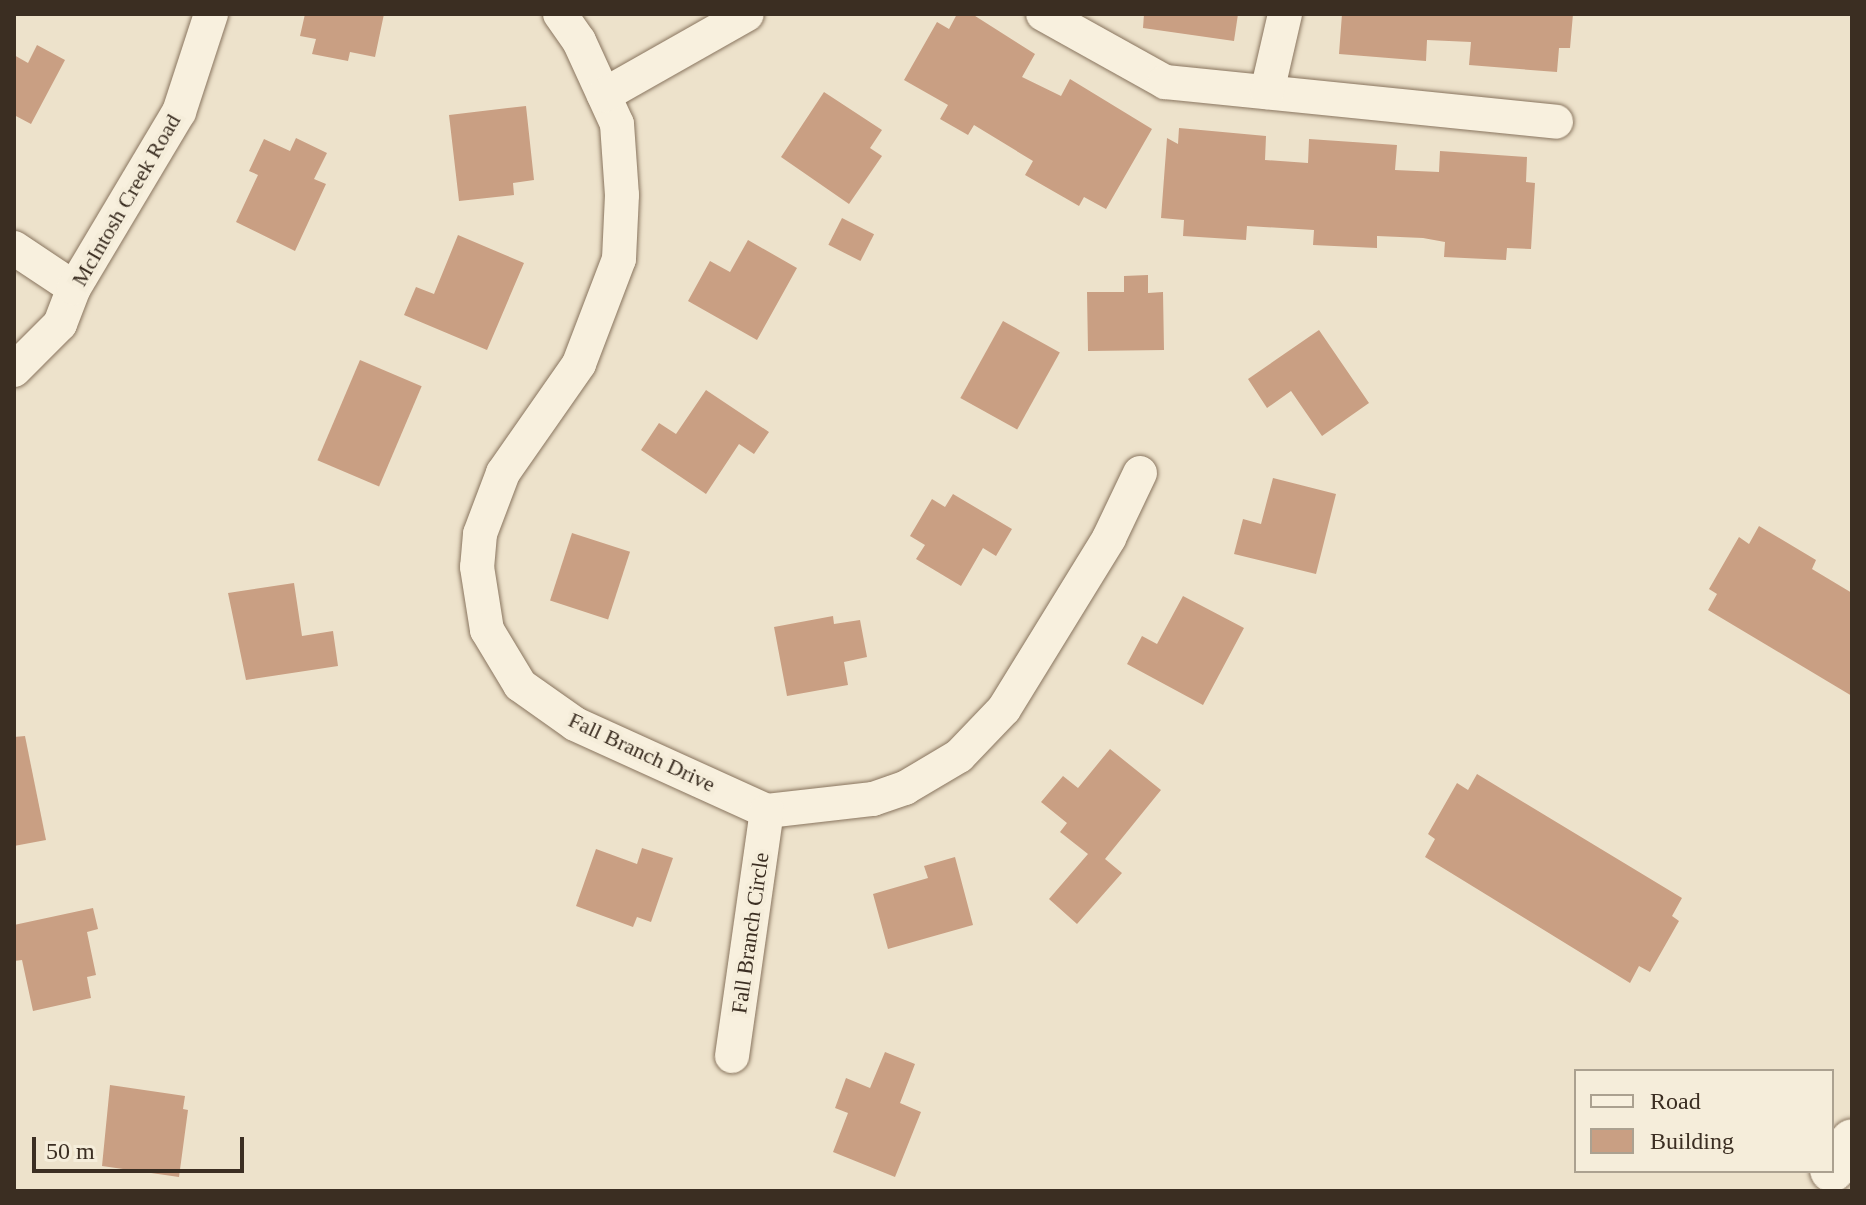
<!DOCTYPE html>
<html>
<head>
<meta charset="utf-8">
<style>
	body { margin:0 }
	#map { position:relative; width:1866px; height:1205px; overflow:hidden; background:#ede2cb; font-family:Georgia,serif }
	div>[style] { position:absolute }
	.building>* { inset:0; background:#c99f83; transform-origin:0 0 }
	.roads { filter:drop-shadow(0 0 2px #89755f) drop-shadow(0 0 2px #89755f) }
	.street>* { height:34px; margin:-17px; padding:0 17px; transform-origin:17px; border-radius:17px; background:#f8f0de }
	.secondary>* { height:44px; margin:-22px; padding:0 22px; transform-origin:22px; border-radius:22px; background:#f8f0de }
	span { translate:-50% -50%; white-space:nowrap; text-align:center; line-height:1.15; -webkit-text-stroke:8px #f5edda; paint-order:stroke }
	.street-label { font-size:22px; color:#3b2e22 }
	.frame { position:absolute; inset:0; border:16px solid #3b2e22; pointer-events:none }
	.legend { position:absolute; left:1574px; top:1069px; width:260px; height:104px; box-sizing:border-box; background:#f5edda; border:2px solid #aba190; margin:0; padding:10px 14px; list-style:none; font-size:24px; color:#3b2e22 }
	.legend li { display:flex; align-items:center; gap:16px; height:40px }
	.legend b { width:40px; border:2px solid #aba190 }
	.scale { position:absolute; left:32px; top:1137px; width:212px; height:36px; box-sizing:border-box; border:4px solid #3b2e22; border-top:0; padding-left:10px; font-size:24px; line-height:28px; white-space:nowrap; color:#3b2e22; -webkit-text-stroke:6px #f5edda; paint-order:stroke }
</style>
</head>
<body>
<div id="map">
	<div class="building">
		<i style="clip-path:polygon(305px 14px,384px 14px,375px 57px,350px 52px,348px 61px,312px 54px,316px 39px,300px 36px)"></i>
		<i style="clip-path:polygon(957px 14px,972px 14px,1035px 54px,1022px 77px,1061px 96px,1070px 79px,1152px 129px,1106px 209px,1084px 197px,1079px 206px,1025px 175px,1033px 161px,974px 125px,968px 135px,940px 119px,948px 105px,904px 80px,937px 22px,949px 29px)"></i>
		<i style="clip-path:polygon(1144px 14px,1238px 14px,1234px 41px,1143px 28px)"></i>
		<i style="clip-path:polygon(1342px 14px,1573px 14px,1570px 48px,1559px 48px,1557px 72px,1469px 65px,1471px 42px,1427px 40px,1426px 61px,1339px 54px)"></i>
		<i style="clip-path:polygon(37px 45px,65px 60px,31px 124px,14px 115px,14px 55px,28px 63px)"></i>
		<i style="clip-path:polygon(824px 92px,882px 130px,870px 148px,882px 156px,849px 204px,781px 157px)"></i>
		<i style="clip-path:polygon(526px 106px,534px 180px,513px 183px,514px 195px,459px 201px,449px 115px)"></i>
		<i style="clip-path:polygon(1179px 128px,1266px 136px,1265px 160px,1308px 163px,1309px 139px,1397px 145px,1395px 170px,1439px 172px,1440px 151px,1527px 157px,1526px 182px,1535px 183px,1531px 249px,1507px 248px,1506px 260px,1444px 257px,1445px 242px,1423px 238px,1377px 236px,1377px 248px,1313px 245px,1314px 230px,1247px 226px,1246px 240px,1183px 236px,1184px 220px,1161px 218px,1167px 138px,1178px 144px)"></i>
		<i style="clip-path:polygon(296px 138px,327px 153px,314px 179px,326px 184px,295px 251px,236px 222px,258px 175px,249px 171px,264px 139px,290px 151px)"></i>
		<i style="left:842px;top:218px;width:36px;height:30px;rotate:27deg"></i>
		<i style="clip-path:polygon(458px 235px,524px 263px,487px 350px,404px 315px,416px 287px,434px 294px)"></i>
		<i style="clip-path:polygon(748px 240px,797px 268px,757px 340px,688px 301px,710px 261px,730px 272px)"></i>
		<i style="clip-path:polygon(1148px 275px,1148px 293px,1163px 292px,1164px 350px,1088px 351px,1087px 292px,1124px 292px,1124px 276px)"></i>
		<i style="left:1003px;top:321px;width:65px;height:88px;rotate:29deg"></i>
		<i style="clip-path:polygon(1319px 330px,1369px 403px,1322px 436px,1291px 391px,1267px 408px,1248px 379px)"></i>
		<i style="left:360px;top:360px;width:67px;height:109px;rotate:23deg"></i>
		<i style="clip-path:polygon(706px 390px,769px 432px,754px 454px,739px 444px,706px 494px,641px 450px,659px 423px,676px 434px)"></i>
		<i style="clip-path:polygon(1273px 478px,1336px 494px,1316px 574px,1234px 554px,1243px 519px,1261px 524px)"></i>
		<i style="clip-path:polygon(953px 494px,1012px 529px,996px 556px,983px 548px,961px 586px,916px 559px,925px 545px,910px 536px,932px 499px,945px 507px)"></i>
		<i style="clip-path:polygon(1759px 526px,1816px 560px,1812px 569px,1852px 593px,1852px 696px,1708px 610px,1717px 594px,1709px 589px,1739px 537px,1749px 544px)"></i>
		<i style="left:572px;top:533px;width:61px;height:71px;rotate:18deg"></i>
		<i style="clip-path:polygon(294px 583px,302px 636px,333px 631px,338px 666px,246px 680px,228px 593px)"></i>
		<i style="clip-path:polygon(1183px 596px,1244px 628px,1203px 705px,1127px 664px,1142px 636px,1157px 644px)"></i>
		<i style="clip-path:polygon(833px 616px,834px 624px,860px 620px,867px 657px,844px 662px,848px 685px,787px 696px,774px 627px)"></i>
		<i style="clip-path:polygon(25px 736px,46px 840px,14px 846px,14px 737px)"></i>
		<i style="clip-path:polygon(1110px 749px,1161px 790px,1105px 859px,1122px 873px,1077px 924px,1049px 899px,1088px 854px,1060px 832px,1067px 823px,1041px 802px,1063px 776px,1078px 788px)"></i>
		<i style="clip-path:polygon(1477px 774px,1682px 898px,1672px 916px,1679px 921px,1650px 972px,1639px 966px,1630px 983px,1425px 857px,1435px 839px,1428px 834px,1457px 783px,1468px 790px)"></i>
		<i style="clip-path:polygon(642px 848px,673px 858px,651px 922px,637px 917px,633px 927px,576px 906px,596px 849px,637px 864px)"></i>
		<i style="clip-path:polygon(955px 857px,973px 925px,888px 949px,873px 894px,928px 878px,924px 866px)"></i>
		<i style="clip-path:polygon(93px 908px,98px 929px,87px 932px,96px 975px,87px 977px,91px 998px,33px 1011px,22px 960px,14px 961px,14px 925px)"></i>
		<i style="clip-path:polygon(885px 1052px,915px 1064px,900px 1103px,921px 1112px,895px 1177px,833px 1152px,848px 1113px,835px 1108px,846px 1078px,870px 1088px)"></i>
		<i style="clip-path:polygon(110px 1085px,185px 1096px,183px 1109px,188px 1110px,179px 1177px,102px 1166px)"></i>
	</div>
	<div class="roads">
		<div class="street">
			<i style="left:560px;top:14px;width:33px;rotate:55deg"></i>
			<i style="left:579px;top:41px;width:91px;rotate:65.4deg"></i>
			<i style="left:617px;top:124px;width:71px;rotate:86deg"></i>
			<i style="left:622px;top:195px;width:64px;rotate:92.7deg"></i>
			<i style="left:619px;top:259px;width:112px;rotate:110.9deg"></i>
			<i style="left:579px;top:364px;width:133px;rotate:124.9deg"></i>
			<i style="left:503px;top:473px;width:65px;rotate:110.7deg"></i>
			<i style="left:480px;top:534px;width:33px;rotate:95deg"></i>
			<i style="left:477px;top:567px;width:64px;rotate:81deg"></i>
			<i style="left:487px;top:630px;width:64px;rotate:59deg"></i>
			<i style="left:520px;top:685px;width:67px;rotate:35.3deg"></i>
			<i style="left:575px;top:724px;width:211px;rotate:24.4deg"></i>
			<i style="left:767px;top:811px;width:107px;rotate:-6.5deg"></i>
			<i style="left:873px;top:799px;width:34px;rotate:-19deg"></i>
			<i style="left:905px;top:788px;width:63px;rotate:-30.7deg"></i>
			<i style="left:959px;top:756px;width:65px;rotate:-46.2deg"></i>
			<i style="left:1004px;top:709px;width:201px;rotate:-58.4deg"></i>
			<i style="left:1109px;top:538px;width:72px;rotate:-64.5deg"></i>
			<i style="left:1043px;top:14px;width:140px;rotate:29.1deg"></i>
			<i style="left:1165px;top:82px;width:393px;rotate:5.8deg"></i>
			<i style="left:1267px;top:92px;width:80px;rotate:-77deg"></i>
			<i style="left:604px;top:95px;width:164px;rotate:-29.5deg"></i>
			<i style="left:14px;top:248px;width:72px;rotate:33.7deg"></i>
			<i style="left:14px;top:370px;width:65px;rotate:-45deg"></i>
			<i style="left:60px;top:324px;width:39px;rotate:-69deg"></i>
			<i style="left:74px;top:288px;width:205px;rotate:-59.2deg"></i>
			<i style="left:179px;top:112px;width:103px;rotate:-71.9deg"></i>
			<i style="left:732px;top:1056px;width:247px;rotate:-81.9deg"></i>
		</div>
		<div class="secondary">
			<i style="left:1832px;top:1170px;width:35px;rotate:-55deg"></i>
		</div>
	</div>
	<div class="street-label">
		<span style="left:126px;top:200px;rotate:-60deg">McIntosh Creek Road</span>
		<span style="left:642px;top:752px;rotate:25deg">Fall Branch Drive</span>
		<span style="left:750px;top:933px;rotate:-82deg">Fall Branch Circle</span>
	</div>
	<div class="frame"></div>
	<ul class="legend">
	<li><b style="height:10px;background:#f8f0de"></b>Road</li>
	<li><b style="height:22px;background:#c99f83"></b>Building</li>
	</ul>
	<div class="scale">50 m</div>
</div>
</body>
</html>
